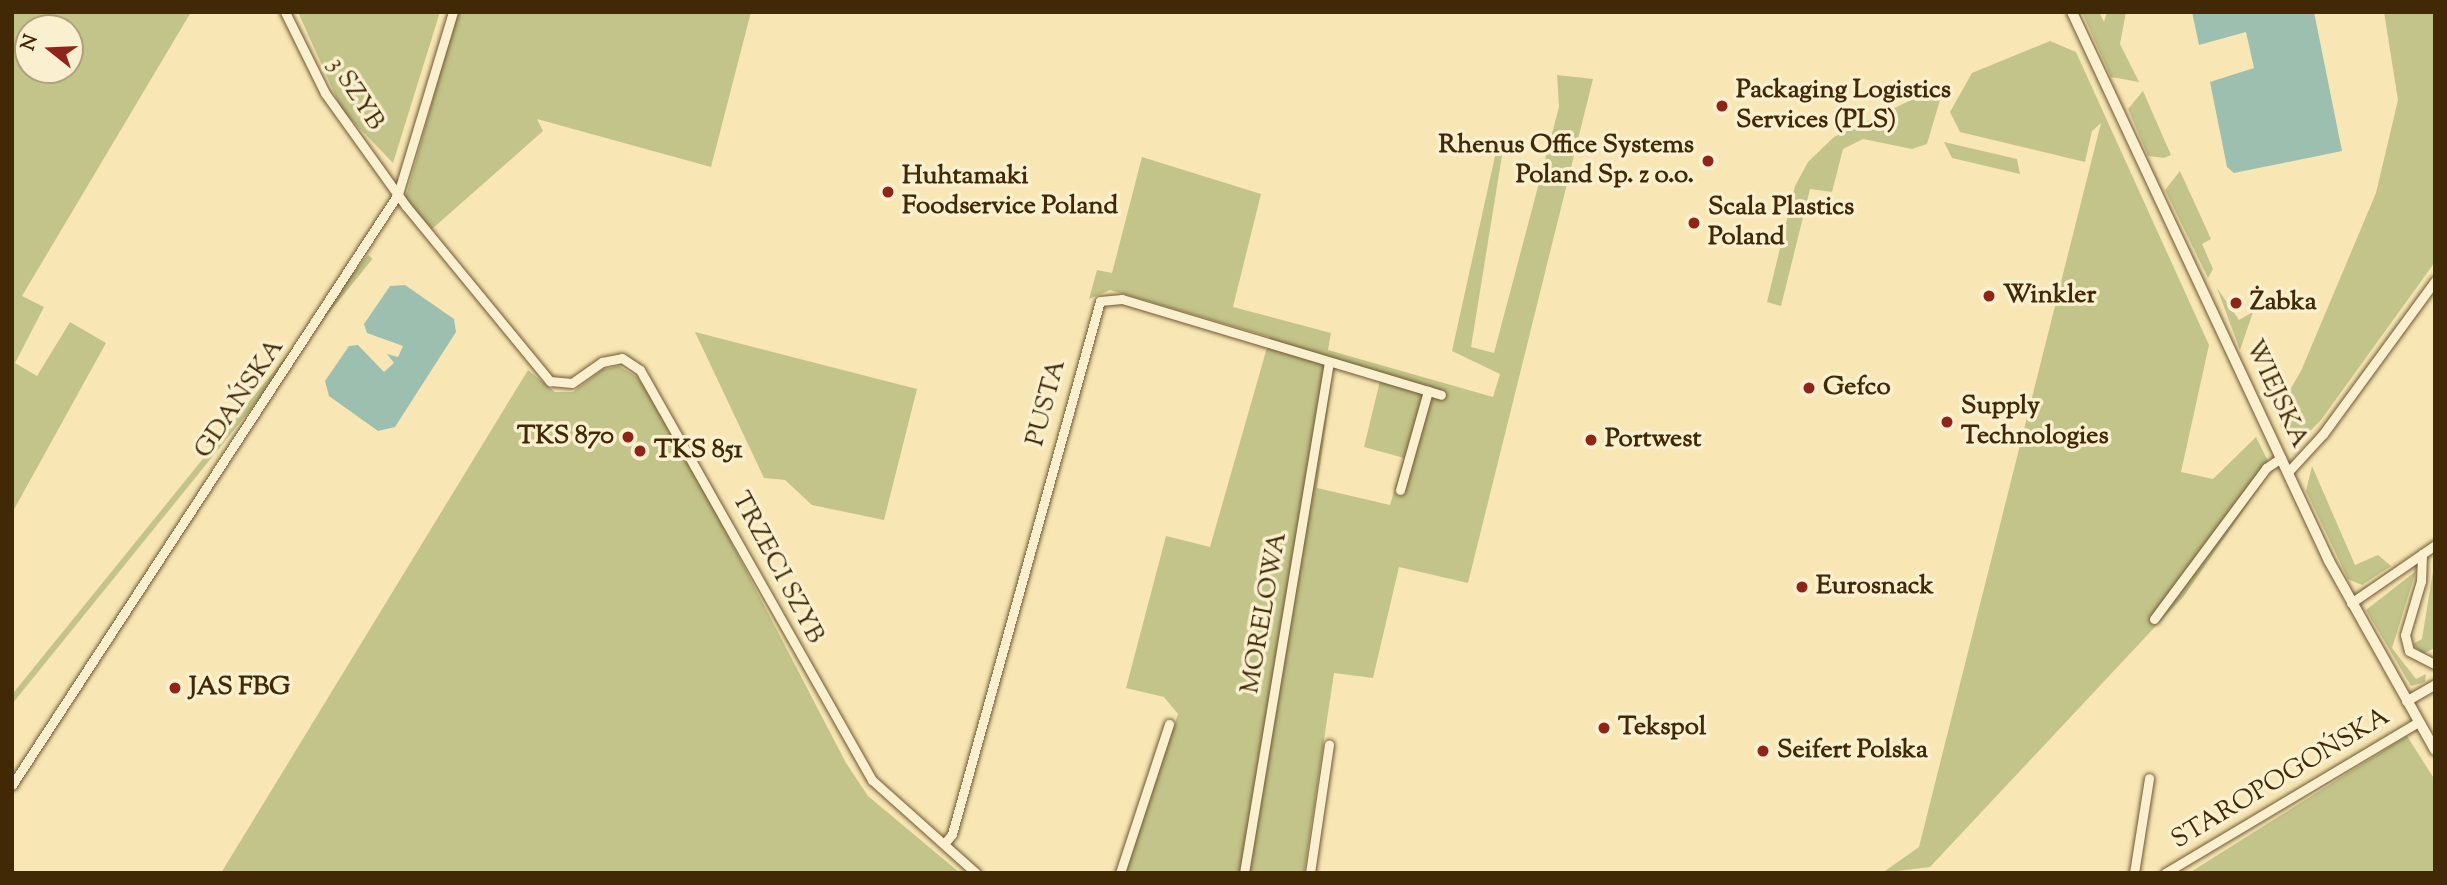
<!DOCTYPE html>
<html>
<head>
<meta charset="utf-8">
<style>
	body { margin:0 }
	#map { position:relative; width:2447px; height:885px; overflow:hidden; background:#f8e7b4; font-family:"Sorts Mill Goudy",serif }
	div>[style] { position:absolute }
	.green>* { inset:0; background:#c3c489; transform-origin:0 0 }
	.water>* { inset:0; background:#9dbfaf }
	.roads { filter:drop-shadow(0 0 2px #6f5832) drop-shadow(0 0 2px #6f5832) }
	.minor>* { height:9px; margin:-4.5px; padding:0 4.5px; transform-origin:4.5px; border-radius:4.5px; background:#faefce }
	.tertiary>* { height:10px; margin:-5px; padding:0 5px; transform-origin:5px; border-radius:5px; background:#faefce }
	.dots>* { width:19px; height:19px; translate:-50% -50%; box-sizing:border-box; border:4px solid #faefce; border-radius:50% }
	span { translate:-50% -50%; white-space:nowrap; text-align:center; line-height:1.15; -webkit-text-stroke:7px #faefce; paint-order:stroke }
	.poi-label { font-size:26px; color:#412906; font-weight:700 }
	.left { translate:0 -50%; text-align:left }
	.right { translate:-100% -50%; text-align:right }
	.street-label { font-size:26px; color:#412906 }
	.frame { position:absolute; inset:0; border:14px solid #412906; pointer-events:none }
	.north { position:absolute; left:14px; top:14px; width:70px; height:70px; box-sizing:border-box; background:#faefce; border:2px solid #b0a07e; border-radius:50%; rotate:288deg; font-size:19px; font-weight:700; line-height:28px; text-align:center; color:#412906 }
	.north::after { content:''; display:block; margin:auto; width:24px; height:32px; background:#8f2418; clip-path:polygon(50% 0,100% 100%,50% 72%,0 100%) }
</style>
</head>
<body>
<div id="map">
	<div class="green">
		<i style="clip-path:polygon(evenodd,12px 12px,191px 12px,22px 296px,44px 307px,15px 363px,37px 376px,70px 322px,106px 343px,12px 513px,12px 12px,28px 28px,70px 28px,70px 70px,28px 70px,28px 28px)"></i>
		<i style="clip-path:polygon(298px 12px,440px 12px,393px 163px,342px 110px)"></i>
		<i style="clip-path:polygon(457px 12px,751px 12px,711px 167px,537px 119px,543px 131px,432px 229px,405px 200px)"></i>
		<i style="clip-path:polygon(2082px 12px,2099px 12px,2104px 22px,2107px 12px,2126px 12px,2120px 44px,2139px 82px,2111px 77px)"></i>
		<i style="clip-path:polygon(2384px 12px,2435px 12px,2435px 262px,2321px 420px,2306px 435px,2294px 434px,2281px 428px,2278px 410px,2301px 371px,2376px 193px,2398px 100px)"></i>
		<i style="clip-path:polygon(2050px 41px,2076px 52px,2209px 345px,2181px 472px,2213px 479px,2256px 437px,2272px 469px,2184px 596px,1930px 867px,1882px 873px,1919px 847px,2101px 123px,2092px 131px,2085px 162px,1960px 132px,1950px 112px,1972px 73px)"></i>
		<i style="clip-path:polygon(evenodd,1557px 75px,1593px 79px,1468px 583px,1399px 567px,1373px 678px,1334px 673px,1304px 873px,1124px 873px,1178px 714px,1164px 697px,1126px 688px,1166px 536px,1210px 547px,1270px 337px,1110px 290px,1089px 299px,1097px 270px,1112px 273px,1142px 157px,1261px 194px,1233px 307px,1331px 333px,1328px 350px,1493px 397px,1500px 374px,1452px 351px,1499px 138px,1504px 143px,1471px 347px,1494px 353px,1559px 107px,1557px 75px,1334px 366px,1380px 381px,1364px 447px,1404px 458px,1390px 505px,1317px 488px,1334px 366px)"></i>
		<i style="clip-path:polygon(2143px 91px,2171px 155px,2164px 158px,2148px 156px,2128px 109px)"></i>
		<i style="clip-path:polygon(1928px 92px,1940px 100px,1927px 144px,1912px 149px,1863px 139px,1843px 149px,1832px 192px,1810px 189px,1781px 306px,1767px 302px,1795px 186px,1808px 162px,1834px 137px)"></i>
		<i style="clip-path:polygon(1944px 142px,2017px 159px,2020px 174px,1952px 158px)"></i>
		<i style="clip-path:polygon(2180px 171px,2211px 239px,2202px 244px,2213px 269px,2208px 278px,2165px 190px)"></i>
		<i style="left:368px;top:255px;width:6px;height:583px;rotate:39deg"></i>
		<i style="clip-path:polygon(2217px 288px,2239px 320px,2253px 312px,2240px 350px)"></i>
		<i style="clip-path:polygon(695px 332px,917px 389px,884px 520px,812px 505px,785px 480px,764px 478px)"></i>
		<i style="clip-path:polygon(619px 366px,637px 377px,662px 409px,846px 763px,868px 796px,960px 873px,221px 873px,528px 370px,555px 392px,573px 392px,602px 370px)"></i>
		<i style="clip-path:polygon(2312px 466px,2355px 565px,2378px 555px,2391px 566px,2362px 585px,2348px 579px,2306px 491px)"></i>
		<i style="clip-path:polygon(2435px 559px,2435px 648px,2422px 654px,2413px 644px,2422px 639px)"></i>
		<i style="clip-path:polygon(2416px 571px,2392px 648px,2416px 679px,2426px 674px,2425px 682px,2411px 686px,2366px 610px)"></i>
		<i style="clip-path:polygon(2407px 736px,2435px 780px,2435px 873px,2189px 873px)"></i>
	</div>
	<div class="water">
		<i style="clip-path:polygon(2192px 12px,2314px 12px,2342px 151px,2234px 173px,2227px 167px,2210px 82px,2254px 68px,2246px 32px,2199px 45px)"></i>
		<i style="clip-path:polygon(405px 285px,454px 319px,456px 332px,395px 427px,378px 431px,329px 396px,325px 381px,349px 346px,358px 345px,384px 372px,394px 363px,387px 354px,398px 357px,403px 346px,367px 333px,364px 324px,390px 286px)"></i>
	</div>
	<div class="roads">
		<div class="minor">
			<i style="left:285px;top:12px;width:90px;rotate:63.7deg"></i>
			<i style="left:325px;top:93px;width:139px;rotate:54.4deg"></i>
			<i style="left:406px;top:206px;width:227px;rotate:50.6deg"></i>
			<i style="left:550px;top:381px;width:22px;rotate:5deg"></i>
			<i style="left:572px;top:383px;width:37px;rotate:-35deg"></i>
			<i style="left:602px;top:362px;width:20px;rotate:-11deg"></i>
			<i style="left:622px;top:358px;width:22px;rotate:34deg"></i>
			<i style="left:640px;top:370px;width:471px;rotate:60.5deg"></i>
			<i style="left:872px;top:780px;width:140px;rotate:41.8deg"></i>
			<i style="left:2288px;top:472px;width:52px;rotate:-47.4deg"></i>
			<i style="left:2323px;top:434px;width:190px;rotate:-53.8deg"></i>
			<i style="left:1400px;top:490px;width:103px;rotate:-74.2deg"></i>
			<i style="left:2422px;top:554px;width:27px;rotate:92deg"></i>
			<i style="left:2421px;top:581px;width:56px;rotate:106.5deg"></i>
			<i style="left:2405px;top:635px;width:16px;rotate:76deg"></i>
			<i style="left:2409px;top:651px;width:29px;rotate:27deg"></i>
			<i style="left:2351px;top:603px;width:102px;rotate:-34.6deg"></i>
			<i style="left:2154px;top:619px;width:188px;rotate:-53.4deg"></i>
			<i style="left:2266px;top:468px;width:18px;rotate:-34deg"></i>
			<i style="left:2406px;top:701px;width:34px;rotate:-30deg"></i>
			<i style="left:12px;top:785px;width:706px;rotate:-56.85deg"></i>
			<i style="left:398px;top:194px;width:190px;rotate:-73.2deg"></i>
			<i style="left:944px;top:844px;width:13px;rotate:-51deg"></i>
			<i style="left:952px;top:834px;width:553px;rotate:-74.48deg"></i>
			<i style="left:1100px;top:301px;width:22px;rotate:-5deg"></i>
			<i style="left:1122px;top:299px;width:333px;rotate:16.7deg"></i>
			<i style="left:1120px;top:873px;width:157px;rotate:-71.8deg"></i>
			<i style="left:1244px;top:873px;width:518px;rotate:-80.56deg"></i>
			<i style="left:1310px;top:873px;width:130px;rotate:-81.6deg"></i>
			<i style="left:2134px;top:873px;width:96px;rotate:-81deg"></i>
			<i style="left:2165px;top:873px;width:295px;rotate:-30.8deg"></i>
		</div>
		<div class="tertiary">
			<i style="left:2072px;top:12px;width:606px;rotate:64.91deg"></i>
			<i style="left:2329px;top:561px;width:217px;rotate:60.7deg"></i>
		</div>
	</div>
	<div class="dots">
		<i style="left:1722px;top:106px;background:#8f2418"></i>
		<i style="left:1708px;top:161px;background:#8f2418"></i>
		<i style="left:888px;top:192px;background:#8f2418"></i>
		<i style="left:1694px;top:223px;background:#8f2418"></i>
		<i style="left:1989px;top:296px;background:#8f2418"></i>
		<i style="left:2236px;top:303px;background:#8f2418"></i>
		<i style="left:1809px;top:388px;background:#8f2418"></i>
		<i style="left:1947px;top:422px;background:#8f2418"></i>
		<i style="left:628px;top:437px;background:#8f2418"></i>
		<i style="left:1591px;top:440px;background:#8f2418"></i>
		<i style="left:640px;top:451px;background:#8f2418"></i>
		<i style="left:1802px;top:587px;background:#8f2418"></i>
		<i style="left:175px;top:688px;background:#8f2418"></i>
		<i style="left:1604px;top:728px;background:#8f2418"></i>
		<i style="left:1763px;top:751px;background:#8f2418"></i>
	</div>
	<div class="poi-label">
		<span class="left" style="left:1736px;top:106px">Packaging Logistics<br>Services (PLS)</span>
		<span class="right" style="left:1694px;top:161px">Rhenus Office Systems<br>Poland Sp. z o.o.</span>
		<span class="left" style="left:902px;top:192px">Huhtamaki<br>Foodservice Poland</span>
		<span class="left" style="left:1708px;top:223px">Scala Plastics<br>Poland</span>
		<span class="left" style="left:2003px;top:296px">Winkler</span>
		<span class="left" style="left:2250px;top:303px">Żabka</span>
		<span class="left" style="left:1823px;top:388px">Gefco</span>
		<span class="left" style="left:1961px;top:422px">Supply<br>Technologies</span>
		<span class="right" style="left:614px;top:437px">TKS 870</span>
		<span class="left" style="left:1605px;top:440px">Portwest</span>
		<span class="left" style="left:654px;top:451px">TKS 851</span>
		<span class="left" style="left:1816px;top:587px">Eurosnack</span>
		<span class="left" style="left:189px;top:688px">JAS FBG</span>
		<span class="left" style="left:1618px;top:728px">Tekspol</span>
		<span class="left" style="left:1777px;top:751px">Seifert Polska</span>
	</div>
	<div class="street-label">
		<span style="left:355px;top:94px;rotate:57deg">3 SZYB</span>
		<span style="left:2276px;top:394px;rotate:65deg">WIEJSKA</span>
		<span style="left:240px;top:399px;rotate:-56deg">GDAŃSKA</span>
		<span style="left:1047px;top:403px;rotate:-75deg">PUSTA</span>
		<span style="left:777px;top:568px;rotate:62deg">TRZECI SZYB</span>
		<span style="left:1265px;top:613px;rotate:-80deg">MORELOWA</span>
		<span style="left:2281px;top:779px;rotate:-31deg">STAROPOGOŃSKA</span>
	</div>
	<div class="frame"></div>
	<div class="north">N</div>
</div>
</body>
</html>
